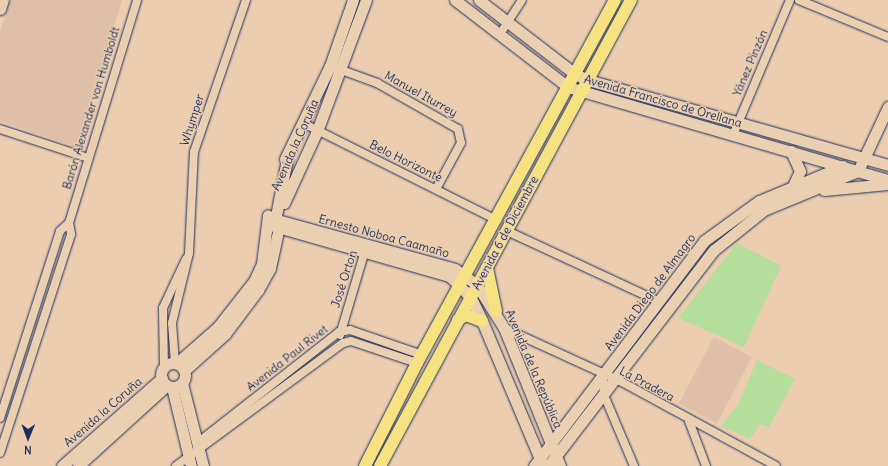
<!DOCTYPE html>
<html>
<head>
<meta charset="utf-8">
<style>
	body { margin:0 }
	#map { position:relative; width:888px; height:466px; overflow:hidden; background:#eccdaf; font-family:Delius,sans-serif }
	div>[style] { position:absolute }
	.built>* { inset:0; background:#dfbfa7; transform-origin:0 0 }
	.green>* { inset:0; background:#b4de9a }
	.roads { filter:drop-shadow(0 0 1px #1b2f5e) drop-shadow(0 0 1px #1b2f5e) }
	.street>* { height:8px; margin:-4px; padding:0 4px; transform-origin:4px; border-radius:4px; background:#eacfb1 }
	.secondary>* { height:11px; margin:-5.5px; padding:0 5.5px; transform-origin:5.5px; border-radius:5.5px; background:#eacfb1 }
	.secondary>.ring { margin:-5.5px; padding:0; box-sizing:content-box; background:none; border:11px solid #eacfb1; border-radius:50% }
	.primary>* { height:12px; margin:-6px; padding:0 6px; transform-origin:6px; border-radius:6px; background:#f7e281 }
	span { translate:-50% -50%; white-space:nowrap; text-align:center; line-height:1.15; -webkit-text-stroke:3px #eacfb1; paint-order:stroke }
	.street-label { font-size:12px; color:#1b2f5e }
	.north { position:absolute; left:8px; top:418px; width:40px; height:40px; -webkit-text-stroke:3px #eacfb1; paint-order:stroke; rotate:181deg; font-size:11px; font-weight:700; line-height:16px; text-align:center; color:#1b2f5e }
	.north::after { content:''; display:block; margin:auto; width:14px; height:18px; background:#1b2f5e; clip-path:polygon(50% 0,100% 100%,50% 72%,0 100%) }
</style>
</head>
<body>
<div id="map">
	<div class="built">
		<i style="clip-path:polygon(11px 0,122px 0,79px 148px,0 121px,0 31px)"></i>
		<i style="left:714px;top:337px;width:43px;height:75px;rotate:28deg"></i>
	</div>
	<div class="green">
		<i style="clip-path:polygon(737px 243px,781px 266px,744px 347px,678px 318px)"></i>
		<i style="clip-path:polygon(757px 360px,795px 379px,769px 427px,760px 424px,750px 439px,721px 426px,738px 405px)"></i>
	</div>
	<div class="roads">
		<div class="street">
			<i style="left:799px;top:0;width:96px;rotate:22.6deg"></i>
			<i style="left:500px;top:34px;width:40px;rotate:-57.1deg"></i>
			<i style="left:336px;top:68px;width:44px;rotate:20.1deg"></i>
			<i style="left:377px;top:83px;width:93px;rotate:29.6deg"></i>
			<i style="left:458px;top:129px;width:14px;rotate:78deg"></i>
			<i style="left:461px;top:143px;width:52px;rotate:118.5deg"></i>
			<i style="left:305px;top:124px;width:215px;rotate:26.6deg"></i>
			<i style="left:0;top:129px;width:93px;rotate:18.2deg"></i>
			<i style="left:733px;top:135px;width:147px;rotate:-67.1deg"></i>
			<i style="left:507px;top:231px;width:166px;rotate:24.9deg"></i>
			<i style="left:504px;top:328px;width:130px;rotate:24.6deg"></i>
			<i style="left:622px;top:382px;width:175px;rotate:28.6deg"></i>
			<i style="left:340px;top:335px;width:92px;rotate:-73.5deg"></i>
			<i style="left:175px;top:363px;width:40px;rotate:-94.3deg"></i>
			<i style="left:172px;top:323px;width:72px;rotate:-76.3deg"></i>
			<i style="left:189px;top:253px;width:101px;rotate:-87.2deg"></i>
			<i style="left:194px;top:152px;width:161px;rotate:-71.1deg"></i>
			<i style="left:164px;top:367px;width:59px;rotate:-91deg"></i>
			<i style="left:163px;top:308px;width:54px;rotate:-64.9deg"></i>
			<i style="left:603px;top:376px;width:19px;rotate:87deg"></i>
			<i style="left:604px;top:395px;width:77px;rotate:67.1deg"></i>
			<i style="left:0;top:418px;width:196px;rotate:-72.2deg"></i>
			<i style="left:60px;top:231px;width:12px;rotate:-42deg"></i>
			<i style="left:689px;top:421px;width:48px;rotate:69.3deg"></i>
			<i style="left:203px;top:444px;width:7px;rotate:-74deg"></i>
			<i style="left:205px;top:437px;width:170px;rotate:-38.1deg"></i>
			<i style="left:339px;top:332px;width:11px;rotate:-10deg"></i>
			<i style="left:350px;top:330px;width:76px;rotate:19.1deg"></i>
			<i style="left:0;top:453px;width:230px;rotate:-72deg"></i>
			<i style="left:71px;top:234px;width:11px;rotate:-100deg"></i>
			<i style="left:69px;top:223px;width:233px;rotate:-73deg"></i>
			<i style="left:176px;top:466px;width:207px;rotate:-36.4deg"></i>
			<i style="left:343px;top:343px;width:8px;rotate:-14deg"></i>
			<i style="left:351px;top:341px;width:70px;rotate:18.4deg"></i>
		</div>
		<div class="secondary">
			<i style="left:455px;top:0;width:143px;rotate:37.6deg"></i>
			<i style="left:568px;top:87px;width:333px;rotate:16.2deg"></i>
			<i style="left:479px;top:0;width:121px;rotate:37.6deg"></i>
			<i style="left:575px;top:74px;width:14px;rotate:25deg"></i>
			<i style="left:588px;top:80px;width:312px;rotate:15.8deg"></i>
			<i style="left:0;top:9px;width:9px;rotate:-72deg"></i>
			<i style="left:791px;top:151px;width:22px;rotate:66deg"></i>
			<i style="left:800px;top:171px;width:17px;rotate:115deg"></i>
			<i style="left:288px;top:154px;width:73px;rotate:101deg"></i>
			<i style="left:274px;top:226px;width:182px;rotate:15.9deg"></i>
			<i style="left:449px;top:276px;width:12px;rotate:42deg"></i>
			<i style="left:458px;top:284px;width:19px;rotate:47deg"></i>
			<i style="left:471px;top:298px;width:25px;rotate:64deg"></i>
			<i style="left:482px;top:321px;width:157px;rotate:67.2deg"></i>
			<i style="left:285px;top:159px;width:103px;rotate:-64.2deg"></i>
			<i style="left:330px;top:66px;width:70px;rotate:-70.8deg"></i>
			<i style="left:824px;top:190px;width:64px;rotate:-5.4deg"></i>
			<i style="left:284px;top:203px;width:79px;rotate:-65.4deg"></i>
			<i style="left:317px;top:131px;width:140px;rotate:-69.5deg"></i>
			<i style="left:281px;top:221px;width:180px;rotate:15.4deg"></i>
			<i style="left:455px;top:269px;width:27px;rotate:36deg"></i>
			<i style="left:477px;top:285px;width:51px;rotate:57.9deg"></i>
			<i style="left:504px;top:328px;width:149px;rotate:67.9deg"></i>
			<i style="left:177px;top:363px;width:55px;rotate:-41.3deg"></i>
			<i style="left:218px;top:327px;width:58px;rotate:-52deg"></i>
			<i style="left:254px;top:281px;width:19px;rotate:-65deg"></i>
			<i style="left:262px;top:264px;width:49px;rotate:-83deg"></i>
			<i class="ring" style="left:161px;top:363px;width:13px;height:13px"></i>
			<i style="left:185px;top:370px;width:54px;rotate:-42deg"></i>
			<i style="left:225px;top:334px;width:55px;rotate:-53.1deg"></i>
			<i style="left:258px;top:290px;width:25px;rotate:-61deg"></i>
			<i style="left:270px;top:268px;width:47px;rotate:-77.7deg"></i>
			<i style="left:182px;top:383px;width:86px;rotate:75.8deg"></i>
			<i style="left:172px;top:387px;width:81px;rotate:76.5deg"></i>
			<i style="left:62px;top:466px;width:133px;rotate:-41.3deg"></i>
			<i style="left:78px;top:466px;width:120px;rotate:-42.3deg"></i>
			<i style="left:534px;top:466px;width:282px;rotate:-52.9deg"></i>
			<i style="left:704px;top:241px;width:68px;rotate:-36deg"></i>
			<i style="left:759px;top:201px;width:91px;rotate:-22.6deg"></i>
			<i style="left:548px;top:466px;width:272px;rotate:-52.5deg"></i>
			<i style="left:714px;top:250px;width:64px;rotate:-38.7deg"></i>
			<i style="left:764px;top:210px;width:102px;rotate:-22.5deg"></i>
			<i style="left:858px;top:171px;width:71px;rotate:-64.9deg"></i>
		</div>
		<div class="primary">
			<i style="left:487px;top:268px;width:44px;rotate:78.2deg"></i>
			<i style="left:458px;top:320px;width:9px;rotate:-32deg"></i>
			<i style="left:466px;top:315px;width:17px;rotate:21deg"></i>
			<i style="left:365px;top:466px;width:115px;rotate:-63.2deg"></i>
			<i style="left:417px;top:363px;width:413px;rotate:-61.4deg"></i>
			<i style="left:380px;top:466px;width:529px;rotate:-61.69deg"></i>
		</div>
	</div>
	<div class="street-label">
		<span style="left:750px;top:63px;rotate:-67deg">Yánez Pinzón</span>
		<span style="left:421px;top:94px;rotate:29deg">Manuel Iturrey</span>
		<span style="left:663px;top:101px;rotate:16deg">Avenida Francisco de Orellana</span>
		<span style="left:91px;top:108px;rotate:-73deg">Barón Alexander von Humboldt</span>
		<span style="left:192px;top:120px;rotate:-72deg">Whymper</span>
		<span style="left:295px;top:145px;rotate:-66deg">Avenida la Coruña</span>
		<span style="left:406px;top:161px;rotate:26deg">Belo Horizonte</span>
		<span style="left:505px;top:233px;rotate:-62deg">Avenida 6 de Diciembre</span>
		<span style="left:384px;top:236px;rotate:15deg">Ernesto Noboa Caamaño</span>
		<span style="left:344px;top:279px;rotate:-72deg">José Orton</span>
		<span style="left:650px;top:292px;rotate:-53deg">Avenida Diego de Almagro</span>
		<span style="left:287px;top:358px;rotate:-38deg">Avenida Paul Rivet</span>
		<span style="left:534px;top:369px;rotate:67deg">Avenida de la República</span>
		<span style="left:647px;top:384px;rotate:28deg">La Pradera</span>
		<span style="left:103px;top:412px;rotate:-41deg">Avenida la Coruña</span>
	</div>
	<div class="north">N</div>
</div>
</body>
</html>
